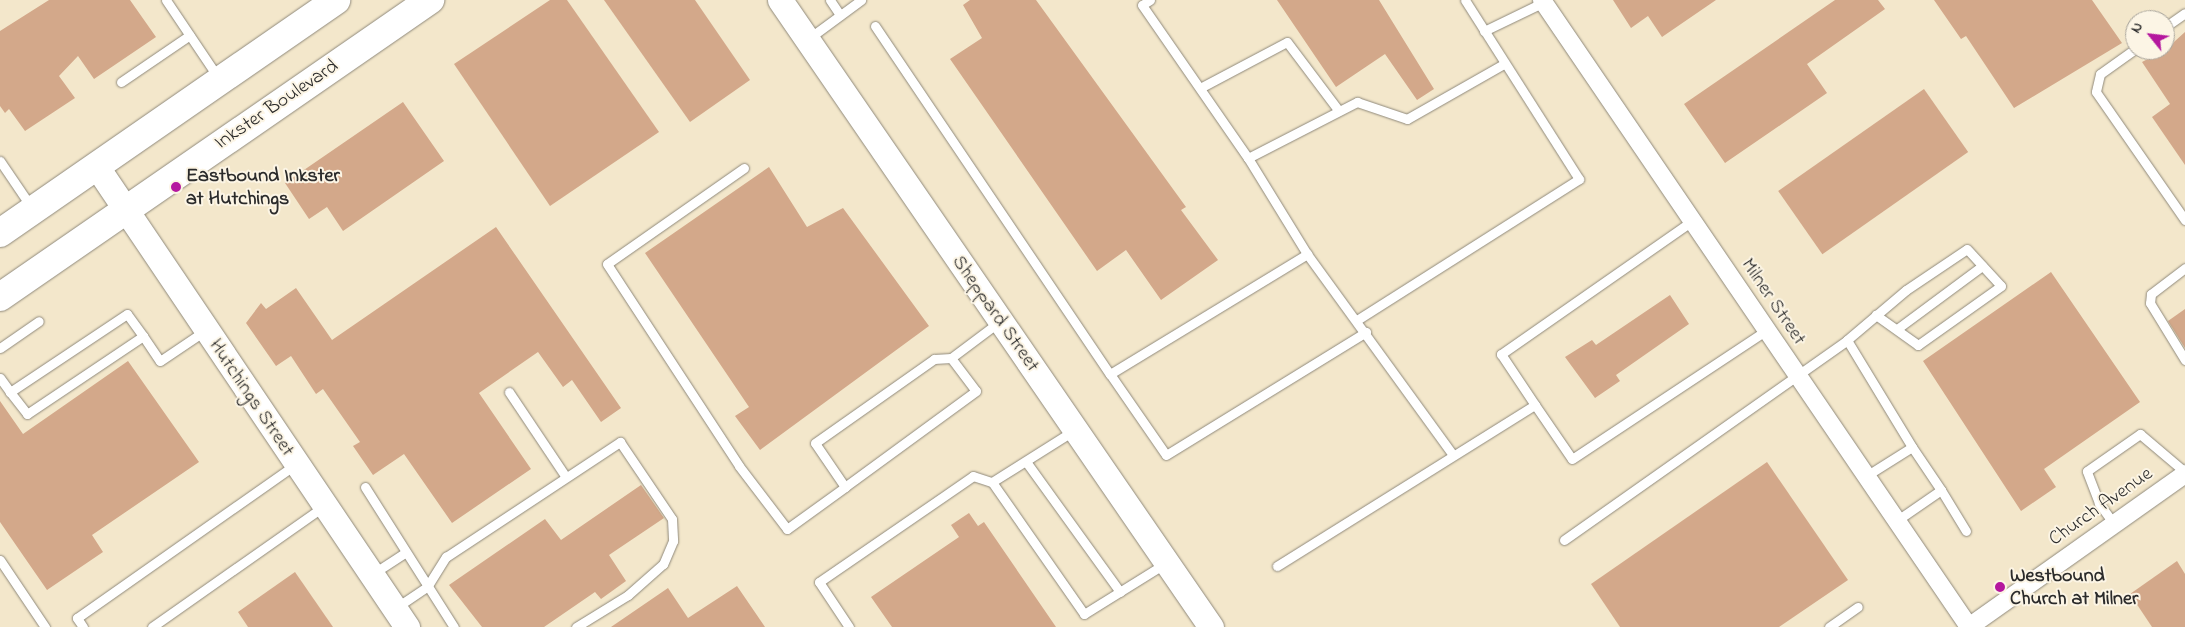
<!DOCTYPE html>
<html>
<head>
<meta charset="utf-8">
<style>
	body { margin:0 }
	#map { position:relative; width:2185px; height:627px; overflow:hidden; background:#f3e7cb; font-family:"Indie Flower",sans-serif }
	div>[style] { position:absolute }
	.building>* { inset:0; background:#d3a88a; transform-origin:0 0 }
	.roads { filter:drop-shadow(0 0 1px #8f897b) drop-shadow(0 0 1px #8f897b) }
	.lane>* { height:9px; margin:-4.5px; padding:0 4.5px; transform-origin:4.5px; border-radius:4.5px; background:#fff }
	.street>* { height:18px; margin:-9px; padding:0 9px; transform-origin:9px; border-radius:9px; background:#fff }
	.secondary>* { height:25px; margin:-12.5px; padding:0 12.5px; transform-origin:12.5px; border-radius:12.5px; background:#fff }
	.primary>* { height:28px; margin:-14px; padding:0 14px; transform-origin:14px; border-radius:14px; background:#fff }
	.dots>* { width:14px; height:14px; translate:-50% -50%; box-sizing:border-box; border:2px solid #fcf5e5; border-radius:50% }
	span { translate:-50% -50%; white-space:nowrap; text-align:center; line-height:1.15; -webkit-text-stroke:4px #fcf5e5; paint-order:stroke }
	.street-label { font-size:20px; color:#2b2b2b }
	.poi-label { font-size:20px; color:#2b2b2b; font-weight:700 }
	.left { translate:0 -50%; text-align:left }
	.north { position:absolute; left:2125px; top:10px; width:50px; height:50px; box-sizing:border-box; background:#fcf5e5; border:1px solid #a8a49b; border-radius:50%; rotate:299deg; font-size:14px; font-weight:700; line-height:20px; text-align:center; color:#2b2b2b }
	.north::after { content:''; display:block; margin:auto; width:18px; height:22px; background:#b5179e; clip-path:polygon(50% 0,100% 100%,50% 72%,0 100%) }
</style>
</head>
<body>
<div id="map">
	<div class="building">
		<i style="clip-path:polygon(49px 0,130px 0,156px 37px,94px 79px,78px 56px,59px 76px,75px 98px,25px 131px,9px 109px,5px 113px,0 106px,0 31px)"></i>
		<i style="clip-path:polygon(550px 0,567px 0,659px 132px,550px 206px,454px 64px)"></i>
		<i style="clip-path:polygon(604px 0,695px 0,750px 80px,690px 122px)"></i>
		<i style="clip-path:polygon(970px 0,1036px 0,1186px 207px,1181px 210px,1218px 260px,1161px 300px,1126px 250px,1097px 271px,950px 59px,982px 38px,963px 5px)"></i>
		<i style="clip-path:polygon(1277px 0,1379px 0,1434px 89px,1417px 100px,1385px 54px,1336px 87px)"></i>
		<i style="clip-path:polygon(1613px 0,1716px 0,1662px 37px,1648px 16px,1631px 28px)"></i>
		<i style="clip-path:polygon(1835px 0,1878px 0,1885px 9px,1807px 64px,1827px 93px,1725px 163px,1684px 104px)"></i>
		<i style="clip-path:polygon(1934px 0,2092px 0,2122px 43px,2014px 108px,1966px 36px,1961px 39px)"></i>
		<i style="clip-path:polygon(2185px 32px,2185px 165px,2152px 117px,2170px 104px,2142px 62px,2165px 50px)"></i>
		<i style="left:1924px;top:89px;width:77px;height:178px;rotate:55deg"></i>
		<i style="clip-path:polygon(403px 102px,444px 161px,343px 231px,327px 207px,309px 219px,285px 183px)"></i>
		<i style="clip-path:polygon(769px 167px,807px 227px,843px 208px,929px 326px,760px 450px,735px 416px,749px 407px,645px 253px)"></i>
		<i style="clip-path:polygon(496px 227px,621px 408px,601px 422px,572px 380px,563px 387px,538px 352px,479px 393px,531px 469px,452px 523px,404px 454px,373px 475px,353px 446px,360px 442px,323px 389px,316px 394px,291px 356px,276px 366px,246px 323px,261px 303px,266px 309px,296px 288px,332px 340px)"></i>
		<i style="clip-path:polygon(2051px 272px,2140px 402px,2044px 469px,2056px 487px,2021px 511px,1923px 361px)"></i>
		<i style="clip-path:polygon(1670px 295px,1689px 324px,1616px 375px,1620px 381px,1595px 398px,1565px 357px,1592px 340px,1596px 345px)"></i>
		<i style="clip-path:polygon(2185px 309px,2185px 348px,2168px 321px)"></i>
		<i style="clip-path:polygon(128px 361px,199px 462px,92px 535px,103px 552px,47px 590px,0 522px,0 401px,23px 434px)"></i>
		<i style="clip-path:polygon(1767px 462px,1848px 580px,1779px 627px,1620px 627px,1591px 584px)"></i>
		<i style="clip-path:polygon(641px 485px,664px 518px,609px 555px,626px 581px,601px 599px,595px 592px,544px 627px,482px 627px,449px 585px,545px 519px,561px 540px)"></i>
		<i style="clip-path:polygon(969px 513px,978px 526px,984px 522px,1056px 627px,892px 627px,871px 597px,959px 537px,951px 525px)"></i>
		<i style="clip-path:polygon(2177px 561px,2185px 574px,2185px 627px,2152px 627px,2130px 594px)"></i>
		<i style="clip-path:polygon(295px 572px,333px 627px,248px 627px,238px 612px)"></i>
		<i style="clip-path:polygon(737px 586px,765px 627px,611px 627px,668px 588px,688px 618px)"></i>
	</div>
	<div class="roads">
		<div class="lane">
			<i style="left:166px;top:0;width:95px;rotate:56.1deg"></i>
			<i style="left:830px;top:0;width:18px;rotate:56deg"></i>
			<i style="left:1150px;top:0;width:9px;rotate:148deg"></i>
			<i style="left:1142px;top:5px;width:186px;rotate:55.3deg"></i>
			<i style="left:1248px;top:158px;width:113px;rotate:58.4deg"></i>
			<i style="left:1307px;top:254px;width:248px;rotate:54deg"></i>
			<i style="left:875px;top:26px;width:420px;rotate:56deg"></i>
			<i style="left:1110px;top:374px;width:231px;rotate:-31.3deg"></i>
			<i style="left:2165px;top:27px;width:24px;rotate:-35deg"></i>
			<i style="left:1484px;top:31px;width:67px;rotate:-25.8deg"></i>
			<i style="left:808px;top:39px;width:66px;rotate:-36.3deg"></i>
			<i style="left:2135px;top:49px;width:43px;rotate:144.5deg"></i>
			<i style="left:2100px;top:74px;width:18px;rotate:103deg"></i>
			<i style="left:2096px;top:92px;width:156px;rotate:55.2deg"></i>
			<i style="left:121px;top:82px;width:83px;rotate:-34.3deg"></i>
			<i style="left:1200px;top:88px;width:98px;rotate:-27.9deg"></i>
			<i style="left:1287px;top:42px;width:86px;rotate:53deg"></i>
			<i style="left:1248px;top:158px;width:123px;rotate:-27.2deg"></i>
			<i style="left:1357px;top:102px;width:53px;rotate:18.8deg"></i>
			<i style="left:1407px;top:119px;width:112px;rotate:-29.6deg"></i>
			<i style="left:0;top:161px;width:57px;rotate:55.8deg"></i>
			<i style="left:744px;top:168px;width:167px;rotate:145deg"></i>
			<i style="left:607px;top:264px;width:241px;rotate:56.8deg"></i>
			<i style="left:739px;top:466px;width:79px;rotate:52.7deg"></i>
			<i style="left:787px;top:529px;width:72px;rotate:-35.9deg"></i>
			<i style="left:1692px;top:221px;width:233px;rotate:145.1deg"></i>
			<i style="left:1501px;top:354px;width:61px;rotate:56.3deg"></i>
			<i style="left:1535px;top:405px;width:65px;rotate:55.6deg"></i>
			<i style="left:1572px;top:459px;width:234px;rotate:-33.5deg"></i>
			<i style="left:2185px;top:268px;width:43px;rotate:142.6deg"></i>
			<i style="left:2151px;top:294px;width:9px;rotate:96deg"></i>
			<i style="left:2150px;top:303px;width:67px;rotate:58.4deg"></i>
			<i style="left:1357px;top:320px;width:263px;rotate:-32.4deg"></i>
			<i style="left:1579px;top:179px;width:212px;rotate:-122.5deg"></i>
			<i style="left:1897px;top:329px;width:106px;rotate:-36.5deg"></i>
			<i style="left:143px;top:336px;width:30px;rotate:56deg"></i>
			<i style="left:160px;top:361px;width:55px;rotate:-34deg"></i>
			<i style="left:1847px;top:340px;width:77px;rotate:-40.3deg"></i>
			<i style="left:1906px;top:290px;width:73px;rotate:-33.9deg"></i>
			<i style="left:1967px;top:249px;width:50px;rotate:47.4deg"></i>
			<i style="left:2001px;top:286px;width:102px;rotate:144.6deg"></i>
			<i style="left:1918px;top:345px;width:52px;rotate:-144.5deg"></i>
			<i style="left:0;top:348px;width:47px;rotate:-34.7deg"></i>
			<i style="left:951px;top:358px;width:41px;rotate:52.9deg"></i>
			<i style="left:976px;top:391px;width:162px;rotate:143.8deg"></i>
			<i style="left:845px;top:487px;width:53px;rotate:-124.3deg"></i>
			<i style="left:815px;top:443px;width:146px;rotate:-35.2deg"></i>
			<i style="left:934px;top:359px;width:17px;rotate:-3deg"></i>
			<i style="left:951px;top:358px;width:60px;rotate:-36.9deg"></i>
			<i style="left:1110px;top:374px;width:98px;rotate:55.3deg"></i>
			<i style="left:1166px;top:455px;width:235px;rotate:-31.6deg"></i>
			<i style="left:0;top:378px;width:17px;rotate:54deg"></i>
			<i style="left:10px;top:392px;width:28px;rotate:52deg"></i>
			<i style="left:27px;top:414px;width:140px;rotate:-33.9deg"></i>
			<i style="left:143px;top:336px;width:27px;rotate:-126deg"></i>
			<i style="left:127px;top:314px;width:141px;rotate:146.3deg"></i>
			<i style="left:509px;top:392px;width:102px;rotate:56.2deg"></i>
			<i style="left:1027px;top:463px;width:159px;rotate:54.2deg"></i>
			<i style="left:1866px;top:476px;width:54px;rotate:-32.2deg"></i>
			<i style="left:1912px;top:447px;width:52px;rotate:56deg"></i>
			<i style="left:1941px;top:490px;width:55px;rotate:145.4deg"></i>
			<i style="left:992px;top:482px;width:161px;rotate:55.1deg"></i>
			<i style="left:1084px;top:614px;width:97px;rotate:-31.9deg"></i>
			<i style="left:365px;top:487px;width:166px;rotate:57.6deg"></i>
			<i style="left:1941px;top:490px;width:48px;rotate:58.6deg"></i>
			<i style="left:2114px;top:524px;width:26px;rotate:-126deg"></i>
			<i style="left:2099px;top:503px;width:34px;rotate:-111deg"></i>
			<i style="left:2087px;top:471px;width:65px;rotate:-34.9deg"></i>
			<i style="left:2140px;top:434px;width:59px;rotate:40.2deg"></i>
			<i style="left:1564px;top:540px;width:347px;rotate:-35.2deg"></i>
			<i style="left:1847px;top:340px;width:125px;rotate:58.7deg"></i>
			<i style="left:0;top:560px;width:81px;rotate:56.1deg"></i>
			<i style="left:1277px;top:566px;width:304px;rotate:-32deg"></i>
			<i style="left:374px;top:573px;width:37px;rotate:-33deg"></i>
			<i style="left:397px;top:607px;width:36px;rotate:-34deg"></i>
			<i style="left:427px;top:587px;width:36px;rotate:-58deg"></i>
			<i style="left:446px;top:557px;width:209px;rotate:-33.5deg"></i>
			<i style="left:620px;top:442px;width:93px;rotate:56deg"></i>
			<i style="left:672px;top:519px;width:22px;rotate:87deg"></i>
			<i style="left:673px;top:541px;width:25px;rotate:113deg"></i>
			<i style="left:663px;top:564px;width:47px;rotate:138.5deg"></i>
			<i style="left:628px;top:595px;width:61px;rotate:148.4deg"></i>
			<i style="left:83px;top:627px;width:11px;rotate:-124deg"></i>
			<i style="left:77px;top:618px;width:268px;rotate:-35.1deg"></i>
			<i style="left:152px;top:627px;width:209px;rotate:-35.1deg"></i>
			<i style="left:849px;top:627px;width:54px;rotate:-123.7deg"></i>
			<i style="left:819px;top:582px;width:187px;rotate:-34.5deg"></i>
			<i style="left:973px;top:476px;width:20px;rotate:18deg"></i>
			<i style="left:992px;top:482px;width:96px;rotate:-32.2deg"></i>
			<i style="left:1829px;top:627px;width:35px;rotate:-35deg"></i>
		</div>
		<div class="street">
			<i style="left:1542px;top:0;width:759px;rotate:55.74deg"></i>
			<i style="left:1969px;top:627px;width:265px;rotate:-35.3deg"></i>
		</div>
		<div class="secondary">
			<i style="left:780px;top:0;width:761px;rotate:55.5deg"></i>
			<i style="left:97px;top:167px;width:555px;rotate:56.02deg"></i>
		</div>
		<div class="primary">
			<i style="left:0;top:233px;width:409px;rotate:-34.7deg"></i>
			<i style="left:0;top:297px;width:523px;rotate:-34.63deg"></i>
		</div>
	</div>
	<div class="dots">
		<i style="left:176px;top:187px;background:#b5179e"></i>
		<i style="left:2000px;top:587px;background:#b5179e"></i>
	</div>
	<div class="street-label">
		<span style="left:277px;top:105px;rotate:-34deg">Inkster Boulevard</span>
		<span style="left:1773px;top:302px;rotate:56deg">Milner Street</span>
		<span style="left:995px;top:314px;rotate:55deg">Sheppard Street</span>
		<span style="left:251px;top:398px;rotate:56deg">Hutchings Street</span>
		<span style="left:2101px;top:507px;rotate:-35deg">Church Avenue</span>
	</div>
	<div class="poi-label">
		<span class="left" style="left:186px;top:188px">Eastbound Inkster<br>at Hutchings</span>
		<span class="left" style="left:2010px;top:588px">Westbound<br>Church at Milner</span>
	</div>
	<div class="north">N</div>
</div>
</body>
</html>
